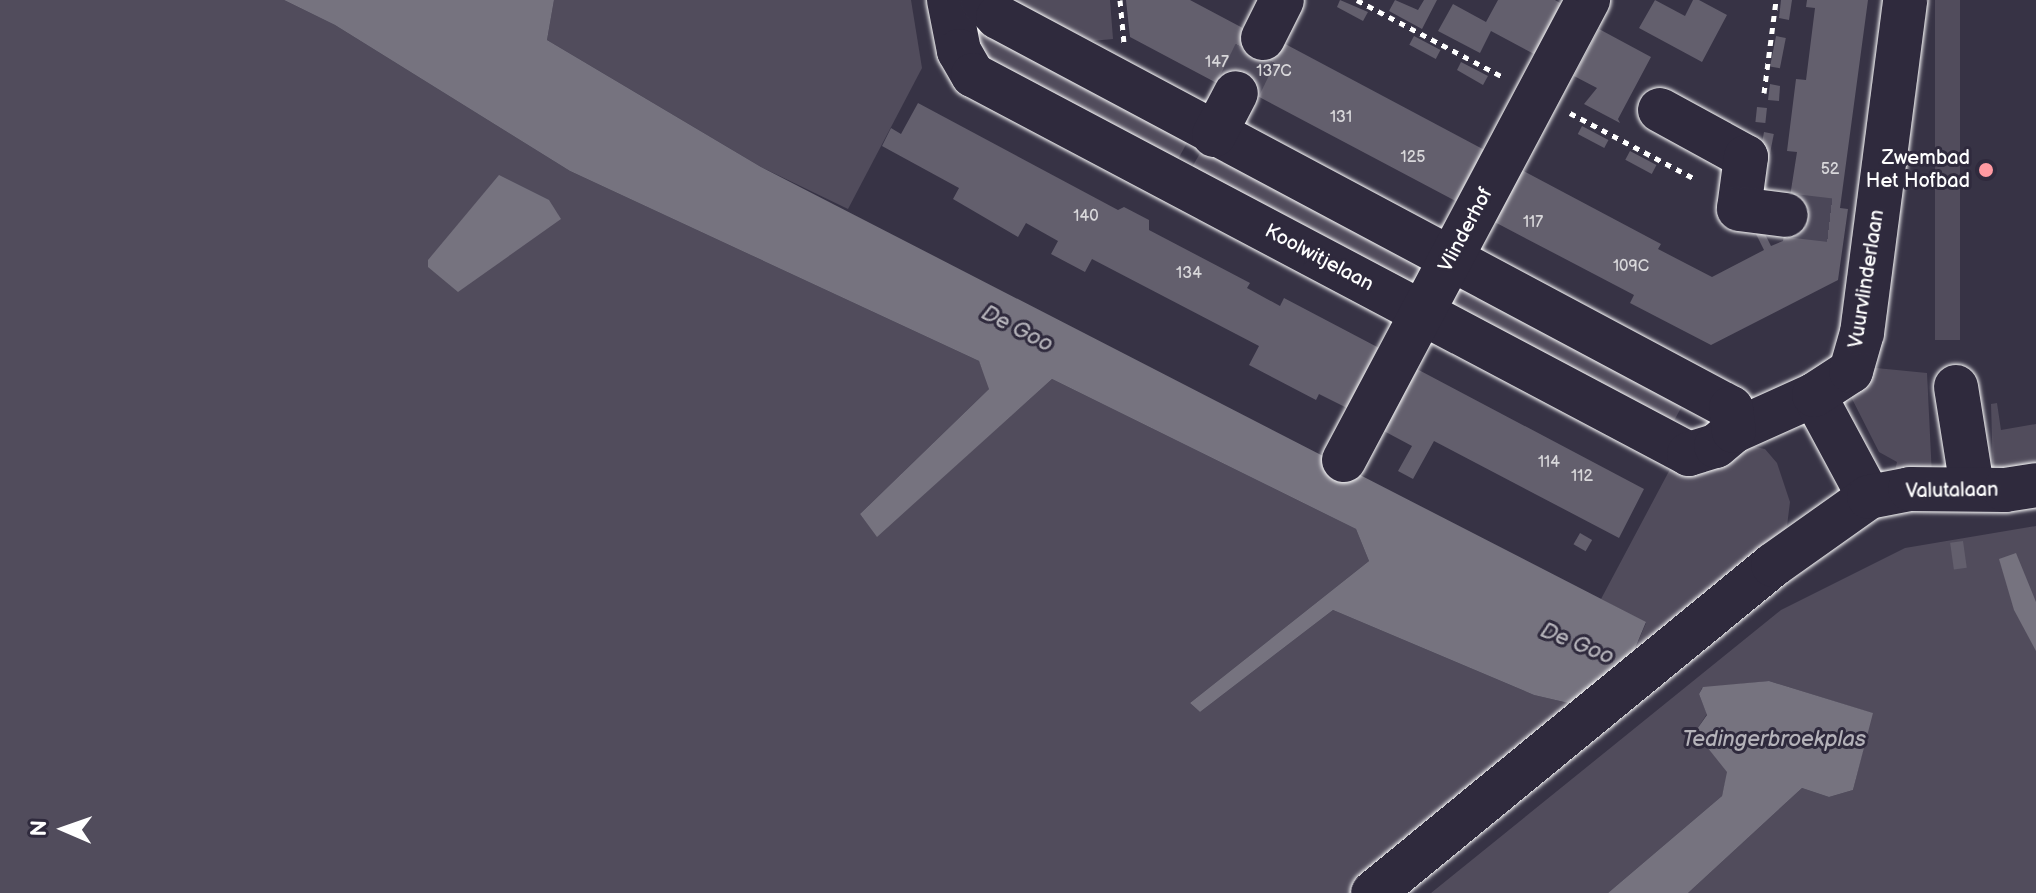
<!DOCTYPE html>
<html>
<head>
<meta charset="utf-8">
<style>
	body { margin:0 }
	#map { position:relative; width:2036px; height:893px; overflow:hidden; background:#373345; font-family:"Balsamiq Sans",sans-serif }
	div>[style] { position:absolute }
	.green>* { inset:0; background:#514c5c; transform-origin:0 0 }
	.water>* { inset:0; background:#76737f }
	.building>* { inset:0; background:#635f6d; transform-origin:0 0 }
	.minor-tunnel>* { height:44px; margin-top:-22px; transform-origin:0; background:repeating-linear-gradient(90deg,#4b4758 0 44px,transparent 0 66px) }
	.path>* { height:5px; margin-top:-2.5px; transform-origin:0; background:repeating-linear-gradient(90deg,#fff 0 6px,transparent 0 12px) }
	.roads { filter:drop-shadow(0 0 2px #fff) drop-shadow(0 0 2px #fff) }
	.minor>* { height:44px; margin:-22px; padding:0 22px; transform-origin:22px; border-radius:22px; background:#2f2a3d }
	.dots>* { width:22px; height:22px; translate:-50% -50%; box-sizing:border-box; border:4px solid #2f2a3d; border-radius:50% }
	span { translate:-50% -50%; white-space:nowrap; text-align:center; line-height:1.15; -webkit-text-stroke:6px #2f2a3d; paint-order:stroke }
	.number-label { font-size:16px; color:#d8d7da }
	.number-label span { -webkit-text-stroke-width:0 }
	.poi-label { font-size:20px; color:#fff }
	.right { translate:-100% -50%; text-align:right }
	.street-label { font-size:20px; color:#fff }
	.water-label { font-size:22px; color:#b4b2b9; font-style:italic }
	.north { position:absolute; left:24px; top:789px; width:80px; height:80px; -webkit-text-stroke:6px #2f2a3d; paint-order:stroke; rotate:272deg; font-size:22px; font-weight:700; line-height:32px; text-align:center; color:#fff }
	.north::after { content:''; display:block; margin:auto; width:28px; height:36px; background:#fff; clip-path:polygon(50% 0,100% 100%,50% 72%,0 100%) }
</style>
</head>
<body>
<div id="map">
	<div class="green">
		<i style="clip-path:polygon(0 0,284px 0,335px 25px,570px 171px,979px 361px,990px 388px,860px 514px,877px 536px,1052px 379px,1356px 529px,1369px 561px,1190px 703px,1200px 712px,1333px 610px,1534px 695px,1577px 705px,1628px 665px,1646px 623px,1601px 599px,1676px 458px,1745px 445px,1765px 449px,1777px 463px,1790px 502px,1787px 526px,1782px 537px,1359px 893px,0 893px)"></i>
		<i style="clip-path:polygon(554px 0,911px 0,922px 68px,848px 209px,761px 167px,547px 40px)"></i>
		<i style="clip-path:polygon(1011px 0,1110px 0,1113px 39px,1092px 41px)"></i>
		<i style="left:1935px;top:0;width:25px;height:340px"></i>
		<i style="clip-path:polygon(963px 19px,1193px 132px,1172px 170px,990px 61px)"></i>
		<i style="clip-path:polygon(1208px 139px,1433px 274px,1419px 301px,1186px 178px)"></i>
		<i style="left:1453px;top:270px;width:266px;height:45px;rotate:28deg"></i>
		<i style="clip-path:polygon(1866px 367px,1927px 373px,1932px 476px,1894px 475px,1897px 462px,1879px 452px,1846px 387px)"></i>
		<i style="clip-path:polygon(1997px 403px,2001px 430px,2036px 424px,2036px 466px,1993px 473px,1991px 404px)"></i>
		<i style="clip-path:polygon(2036px 526px,2036px 893px,1688px 893px,1802px 788px,1829px 797px,1853px 790px,1872px 713px,1769px 681px,1702px 688px,1699px 694px,1707px 714px,1695px 732px,1728px 772px,1722px 796px,1608px 893px,1431px 893px,1781px 610px,1905px 548px)"></i>
	</div>
	<div class="water">
		<i style="clip-path:polygon(284px 0,554px 0,547px 40px,761px 167px,1646px 622px,1628px 665px,1577px 705px,1534px 695px,1333px 610px,1200px 712px,1190px 703px,1369px 561px,1356px 529px,1052px 379px,877px 537px,860px 514px,989px 389px,979px 361px,570px 171px,335px 25px)"></i>
		<i style="clip-path:polygon(499px 175px,549px 200px,561px 219px,458px 292px,428px 267px,428px 260px)"></i>
		<i style="clip-path:polygon(2016px 553px,2036px 602px,2036px 651px,2014px 610px,1999px 559px)"></i>
		<i style="clip-path:polygon(1769px 681px,1873px 713px,1853px 790px,1829px 797px,1802px 788px,1688px 893px,1608px 893px,1722px 796px,1727px 772px,1695px 732px,1707px 715px,1699px 694px,1703px 687px)"></i>
	</div>
	<div class="building">
		<i style="clip-path:polygon(1126px 0,1190px 0,1271px 43px,1274px 38px,1492px 154px,1465px 206px,1246px 90px,1243px 97px,1130px 37px)"></i>
		<i style="clip-path:polygon(1340px 0,1368px 12px,1363px 21px,1337px 7px)"></i>
		<i style="clip-path:polygon(1395px 0,1418px 10px,1424px 0,1437px 0,1422px 29px,1389px 11px)"></i>
		<i style="clip-path:polygon(1498px 0,1555px 0,1565px 6px,1534px 54px,1491px 31px,1480px 53px,1438px 31px,1453px 4px,1486px 22px)"></i>
		<i style="clip-path:polygon(1655px 0,1685px 16px,1693px 0,1699px 0,1727px 15px,1702px 62px,1639px 28px)"></i>
		<i style="clip-path:polygon(1781px 0,1792px 0,1789px 20px,1779px 18px)"></i>
		<i style="clip-path:polygon(1807px 0,1868px 0,1840px 208px,1848px 209px,1838px 280px,1711px 345px,1630px 303px,1634px 295px,1487px 218px,1514px 166px,1661px 244px,1658px 249px,1712px 277px,1764px 250px,1753px 228px,1760px 224px,1771px 246px,1783px 241px,1797px 152px,1787px 151px,1796px 79px,1806px 80px,1815px 8px,1806px 7px)"></i>
		<i style="clip-path:polygon(1599px 29px,1651px 57px,1618px 119px,1620px 123px,1584px 104px,1597px 88px,1574px 76px)"></i>
		<i style="left:1414px;top:36px;width:30px;height:10px;rotate:28deg"></i>
		<i style="left:1776px;top:36px;width:10px;height:31px;rotate:11deg"></i>
		<i style="clip-path:polygon(1461px 62px,1488px 76px,1483px 85px,1457px 70px)"></i>
		<i style="clip-path:polygon(1770px 84px,1780px 86px,1779px 101px,1768px 100px)"></i>
		<i style="clip-path:polygon(918px 103px,1118px 210px,1124px 207px,1149px 220px,1149px 230px,1250px 283px,1247px 288px,1280px 306px,1284px 298px,1381px 349px,1349px 409px,1319px 394px,1316px 400px,1249px 365px,1259px 346px,1092px 259px,1085px 272px,1051px 254px,1058px 241px,1026px 223px,1018px 237px,953px 199px,959px 188px,882px 146px,891px 128px,901px 134px)"></i>
		<i style="left:1757px;top:107px;width:10px;height:15px;rotate:6deg"></i>
		<i style="left:1582px;top:126px;width:30px;height:9px;rotate:28deg"></i>
		<i style="left:1764px;top:132px;width:10px;height:30px;rotate:11deg"></i>
		<i style="left:1630px;top:151px;width:30px;height:10px;rotate:28deg"></i>
		<i style="clip-path:polygon(1415px 368px,1644px 489px,1619px 538px,1434px 441px,1413px 479px,1398px 471px,1412px 446px,1382px 430px)"></i>
		<i style="left:1580px;top:533px;width:14px;height:13px;rotate:30deg"></i>
		<i style="left:1963px;top:541px;width:27px;height:13px;rotate:82deg"></i>
	</div>
	<div class="minor-tunnel">
		<i style="left:1236px;top:93px;width:61px;rotate:-63.9deg"></i>
		<i style="left:1786px;top:215px;width:60px;rotate:6.7deg"></i>
	</div>
	<div class="path">
		<i style="left:1120px;top:0;width:43px;rotate:84.7deg"></i>
		<i style="left:1357px;top:0;width:167px;rotate:27.8deg"></i>
		<i style="left:1764px;top:93px;width:94px;rotate:-82.6deg"></i>
		<i style="left:1570px;top:113px;width:141px;rotate:27.8deg"></i>
	</div>
	<div class="roads">
		<div class="minor">
			<i style="left:949px;top:0;width:52px;rotate:78.9deg"></i>
			<i style="left:959px;top:51px;width:28px;rotate:60deg"></i>
			<i style="left:973px;top:75px;width:810px;rotate:27.89deg"></i>
			<i style="left:1689px;top:454px;width:28px;rotate:-17deg"></i>
			<i style="left:1716px;top:446px;width:23px;rotate:-40deg"></i>
			<i style="left:1734px;top:431px;width:88px;rotate:-24.2deg"></i>
			<i style="left:1814px;top:395px;width:116px;rotate:61.7deg"></i>
			<i style="left:982px;top:0;width:23px;rotate:47deg"></i>
			<i style="left:998px;top:17px;width:831px;rotate:28.08deg"></i>
			<i style="left:1731px;top:408px;width:23px;rotate:83deg"></i>
			<i style="left:1263px;top:38px;width:42px;rotate:-63.4deg"></i>
			<i style="left:1660px;top:110px;width:98px;rotate:28.7deg"></i>
			<i style="left:1746px;top:157px;width:52px;rotate:97.7deg"></i>
			<i style="left:1739px;top:209px;width:47px;rotate:7.3deg"></i>
			<i style="left:1214px;top:135px;width:47px;rotate:-62.4deg"></i>
			<i style="left:1956px;top:387px;width:101px;rotate:80.9deg"></i>
			<i style="left:1814px;top:395px;width:44px;rotate:-33deg"></i>
			<i style="left:1851px;top:371px;width:40px;rotate:-74deg"></i>
			<i style="left:1862px;top:333px;width:336px;rotate:-82.6deg"></i>
			<i style="left:1344px;top:460px;width:521px;rotate:-62.06deg"></i>
			<i style="left:1373px;top:893px;width:517px;rotate:-39.35deg"></i>
			<i style="left:1773px;top:565px;width:118px;rotate:-35.3deg"></i>
			<i style="left:1869px;top:497px;width:42px;rotate:-11deg"></i>
			<i style="left:1910px;top:489px;width:95px;rotate:0.6deg"></i>
			<i style="left:2005px;top:490px;width:31px;rotate:-9deg"></i>
		</div>
	</div>
	<div class="dots">
		<i style="left:1986px;top:170px;background:#ff9aa2"></i>
	</div>
	<div class="number-label">
		<span style="left:1217px;top:63px">147</span>
		<span style="left:1274px;top:72px">137C</span>
		<span style="left:1341px;top:118px">131</span>
		<span style="left:1413px;top:158px">125</span>
		<span style="left:1830px;top:170px">52</span>
		<span style="left:1086px;top:217px">140</span>
		<span style="left:1533px;top:223px">117</span>
		<span style="left:1631px;top:267px">109C</span>
		<span style="left:1189px;top:274px">134</span>
		<span style="left:1549px;top:463px">114</span>
		<span style="left:1582px;top:477px">112</span>
	</div>
	<div class="poi-label">
		<span class="right" style="left:1970px;top:170px">Zwembad<br>Het Hofbad</span>
	</div>
	<div class="street-label">
		<span style="left:1466px;top:230px;rotate:-62deg">Vlinderhof</span>
		<span style="left:1319px;top:258px;rotate:28deg">Koolwitjelaan</span>
		<span style="left:1867px;top:279px;rotate:-81deg">Vuurvlinderlaan</span>
		<span style="left:1952px;top:491px;rotate:-1deg">Valutalaan</span>
	</div>
	<div class="water-label">
		<span style="left:1017px;top:329px;rotate:27deg">De Goo</span>
		<span style="left:1577px;top:644px;rotate:22deg">De Goo</span>
		<span style="left:1774px;top:740px">Tedingerbroekplas</span>
	</div>
	<div class="north">N</div>
</div>
</body>
</html>
